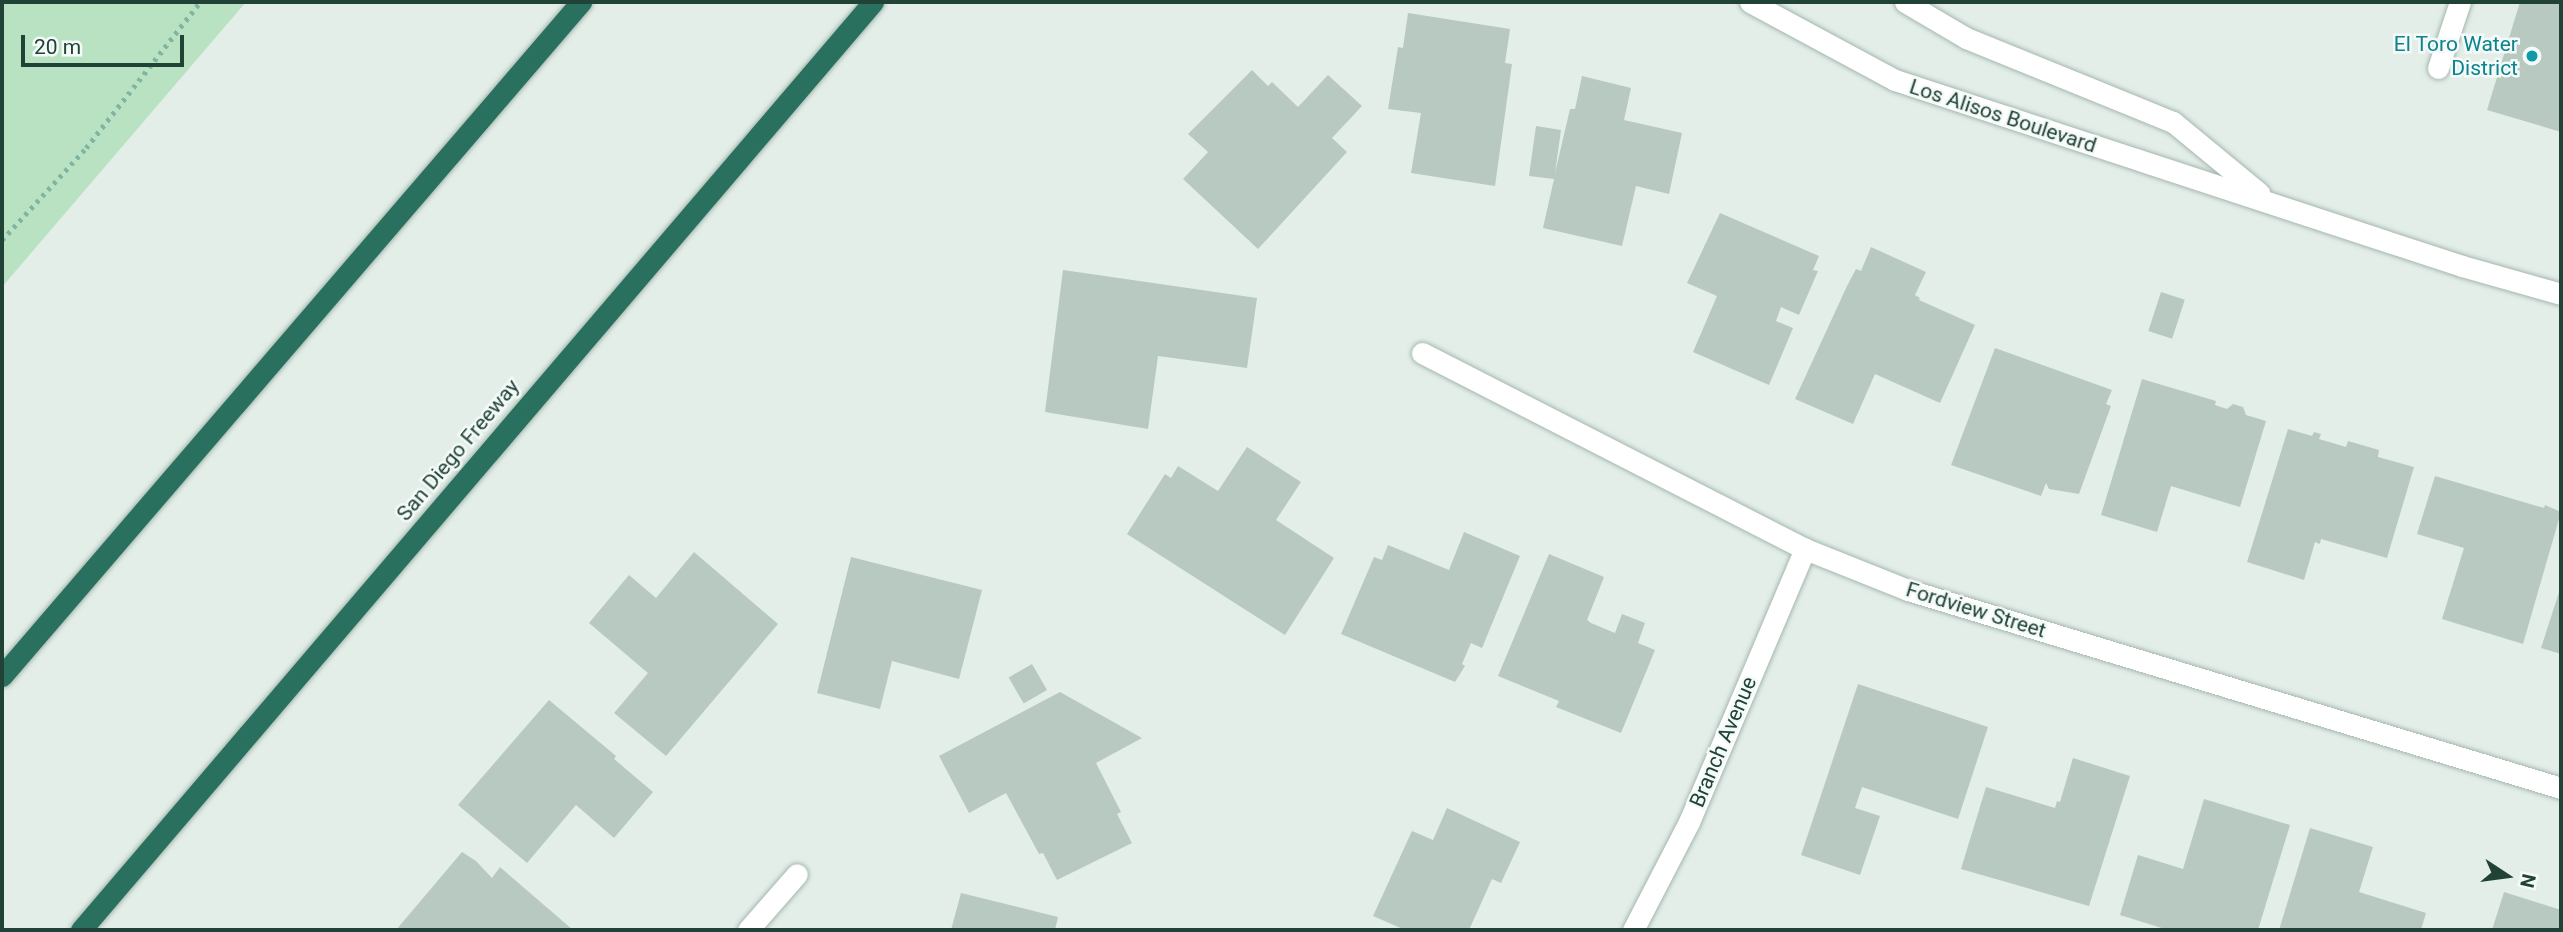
<!DOCTYPE html>
<html>
<head>
<meta charset="utf-8">
<style>
	body { margin:0 }
	#map { position:relative; width:2563px; height:932px; overflow:hidden; background:#e3eee8; font-family:Roboto,sans-serif }
	div>[style] { position:absolute }
	.green>* { inset:0; background:#b9e2c2 }
	.building>* { inset:0; background:#b8c9c1; transform-origin:0 0 }
	.path>* { height:4.5px; margin-top:-2.25px; transform-origin:0; background:repeating-linear-gradient(90deg,#80b5a1 0 3.5px,transparent 0 8.5px) }
	.roads { filter:drop-shadow(0 0 2px #a5b7af) drop-shadow(0 0 2px #a5b7af) }
	.lane>* { height:21px; margin:-10.5px; padding:0 10.5px; transform-origin:10.5px; border-radius:10.5px; background:#fff }
	.street>* { height:21px; margin:-10.5px; padding:0 10.5px; transform-origin:10.5px; border-radius:10.5px; background:#fff }
	.secondary>* { height:21px; margin:-10.5px; padding:0 10.5px; transform-origin:10.5px; border-radius:10.5px; background:#fff }
	.highway>* { height:21px; margin:-10.5px; padding:0 10.5px; transform-origin:10.5px; border-radius:10.5px; background:#29715e }
	.dots>* { width:19px; height:19px; translate:-50% -50%; box-sizing:border-box; border:4px solid #f4faf7; border-radius:50% }
	span { translate:-50% -50%; white-space:nowrap; text-align:center; line-height:1.15; -webkit-text-stroke:5px #f4faf7; paint-order:stroke }
	.culture-label { font-size:21px; color:#0d838f }
	.right { translate:-100% -50%; text-align:right }
	.street-label { font-size:21px; color:#204237 }
	.frame { position:absolute; inset:0; border:4px solid #204237; pointer-events:none }
	.north { position:absolute; left:2472px; top:841px; width:70px; height:70px; -webkit-text-stroke:5px #f4faf7; paint-order:stroke; rotate:103deg; font-size:19px; font-weight:700; line-height:28px; text-align:center; color:#204237 }
	.north::after { content:''; display:block; margin:auto; width:24px; height:32px; background:#204237; clip-path:polygon(50% 0,100% 100%,50% 72%,0 100%) }
	.scale { position:absolute; left:21px; top:35px; width:163px; height:32px; box-sizing:border-box; border:4px solid #204237; border-top:0; padding-left:9px; font-size:21px; line-height:24px; white-space:nowrap; color:#204237; -webkit-text-stroke:5px #f4faf7; paint-order:stroke }
</style>
</head>
<body>
<div id="map">
	<div class="green">
		<i style="clip-path:polygon(2px 2px,246px 2px,2px 287px)"></i>
	</div>
	<div class="building">
		<i style="clip-path:polygon(2520px 2px,2561px 2px,2561px 132px,2487px 110px)"></i>
		<i style="clip-path:polygon(1408px 13px,1510px 29px,1505px 63px,1512px 64px,1495px 186px,1411px 173px,1421px 113px,1388px 109px,1398px 47px,1403px 48px)"></i>
		<i style="clip-path:polygon(1252px 70px,1268px 86px,1272px 82px,1298px 107px,1328px 75px,1362px 106px,1332px 138px,1347px 152px,1258px 249px,1183px 179px,1208px 152px,1188px 134px)"></i>
		<i style="clip-path:polygon(1582px 76px,1631px 88px,1624px 120px,1682px 133px,1669px 194px,1636px 186px,1622px 246px,1543px 228px,1554px 179px,1529px 176px,1536px 126px,1561px 130px,1555px 173px,1570px 109px,1575px 109px)"></i>
		<i style="clip-path:polygon(1720px 213px,1819px 256px,1813px 270px,1818px 271px,1799px 315px,1781px 307px,1776px 321px,1793px 328px,1769px 385px,1693px 352px,1717px 296px,1687px 283px)"></i>
		<i style="clip-path:polygon(1871px 247px,1926px 272px,1915px 295px,1920px 298px,1919px 300px,1975px 325px,1940px 403px,1875px 374px,1853px 424px,1795px 399px,1847px 286px,1856px 269px,1861px 271px)"></i>
		<i style="clip-path:polygon(1063px 270px,1257px 298px,1247px 368px,1158px 356px,1148px 429px,1045px 412px)"></i>
		<i style="left:2161px;top:292px;width:25px;height:41px;rotate:18deg"></i>
		<i style="clip-path:polygon(1995px 348px,2112px 390px,2106px 404px,2111px 406px,2079px 494px,2049px 489px,2046px 483px,2041px 496px,1951px 465px)"></i>
		<i style="clip-path:polygon(2142px 379px,2216px 401px,2215px 405px,2227px 409px,2233px 404px,2243px 407px,2246px 415px,2266px 421px,2240px 507px,2171px 486px,2157px 532px,2101px 515px)"></i>
		<i style="clip-path:polygon(2288px 429px,2312px 436px,2314px 432px,2321px 434px,2319px 439px,2346px 447px,2348px 441px,2379px 450px,2378px 457px,2414px 467px,2387px 558px,2321px 539px,2320px 544px,2315px 542px,2304px 580px,2247px 562px)"></i>
		<i style="clip-path:polygon(1247px 447px,1301px 482px,1276px 520px,1334px 558px,1285px 635px,1127px 534px,1165px 474px,1171px 478px,1178px 466px,1218px 491px)"></i>
		<i style="clip-path:polygon(2435px 476px,2544px 508px,2545px 505px,2561px 512px,2523px 644px,2442px 619px,2464px 548px,2417px 534px)"></i>
		<i style="clip-path:polygon(1464px 532px,1520px 556px,1482px 648px,1471px 643px,1462px 664px,1465px 666px,1455px 682px,1341px 634px,1374px 557px,1382px 560px,1388px 545px,1449px 570px)"></i>
		<i style="clip-path:polygon(694px 552px,778px 624px,666px 756px,614px 713px,648px 673px,589px 623px,629px 575px,656px 598px)"></i>
		<i style="clip-path:polygon(1549px 554px,1604px 577px,1587px 620px,1591px 623px,1615px 633px,1622px 614px,1645px 623px,1638px 643px,1655px 650px,1621px 733px,1556px 707px,1559px 701px,1498px 676px)"></i>
		<i style="clip-path:polygon(851px 557px,982px 590px,959px 679px,892px 661px,880px 709px,817px 693px)"></i>
		<i style="clip-path:polygon(2561px 586px,2561px 654px,2541px 648px)"></i>
		<i style="left:1032px;top:664px;width:30px;height:27px;rotate:60deg"></i>
		<i style="clip-path:polygon(1858px 684px,1988px 727px,1958px 819px,1862px 787px,1855px 808px,1880px 816px,1860px 875px,1801px 855px)"></i>
		<i style="clip-path:polygon(1060px 692px,1142px 738px,1096px 763px,1121px 812px,1117px 814px,1132px 843px,1057px 880px,1043px 853px,1039px 854px,1006px 793px,969px 813px,939px 756px)"></i>
		<i style="clip-path:polygon(549px 700px,616px 756px,614px 759px,653px 792px,614px 838px,576px 805px,527px 863px,458px 805px)"></i>
		<i style="clip-path:polygon(2073px 758px,2130px 776px,2089px 906px,1961px 869px,1986px 787px,2055px 808px,2057px 801px,2060px 802px)"></i>
		<i style="clip-path:polygon(2204px 799px,2290px 825px,2258px 930px,2168px 930px,2120px 915px,2138px 855px,2183px 869px)"></i>
		<i style="clip-path:polygon(1447px 808px,1520px 842px,1501px 883px,1492px 879px,1469px 930px,1405px 930px,1373px 916px,1412px 831px,1433px 840px)"></i>
		<i style="clip-path:polygon(2310px 828px,2373px 847px,2359px 892px,2426px 913px,2421px 930px,2279px 930px)"></i>
		<i style="clip-path:polygon(462px 852px,476px 861px,492px 878px,500px 867px,573px 930px,396px 930px)"></i>
		<i style="clip-path:polygon(2504px 892px,2561px 910px,2561px 930px,2492px 930px)"></i>
		<i style="clip-path:polygon(961px 893px,1058px 917px,1055px 930px,951px 930px)"></i>
	</div>
	<div class="path">
		<i style="left:2px;top:240px;width:125px;rotate:-47.6deg"></i>
		<i style="left:86px;top:148px;width:185px;rotate:-52deg"></i>
	</div>
	<div class="roads">
		<div class="lane">
			<i style="left:2438px;top:68px;width:70px;rotate:-71.6deg"></i>
		</div>
		<div class="street">
			<i style="left:1422px;top:353px;width:430px;rotate:27.1deg"></i>
			<i style="left:1805px;top:549px;width:111px;rotate:21.7deg"></i>
			<i style="left:1908px;top:590px;width:682px;rotate:16.87deg"></i>
			<i style="left:748px;top:930px;width:74px;rotate:-48.8deg"></i>
			<i style="left:1633px;top:930px;width:122px;rotate:-62.6deg"></i>
			<i style="left:1689px;top:822px;width:297px;rotate:-67deg"></i>
		</div>
		<div class="secondary">
			<i style="left:1750px;top:2px;width:165px;rotate:28.3deg"></i>
			<i style="left:1895px;top:80px;width:597px;rotate:18.16deg"></i>
			<i style="left:2462px;top:266px;width:103px;rotate:15.8deg"></i>
			<i style="left:1905px;top:2px;width:71px;rotate:30.5deg"></i>
			<i style="left:1966px;top:38px;width:223px;rotate:22.1deg"></i>
			<i style="left:2173px;top:122px;width:112px;rotate:39.5deg"></i>
		</div>
		<div class="highway">
			<i style="left:2px;top:676px;width:889px;rotate:-49.34deg"></i>
			<i style="left:81px;top:930px;width:1220px;rotate:-49.52deg"></i>
		</div>
	</div>
	<div class="dots">
		<i style="left:2532px;top:56px;background:#0f9aa8"></i>
	</div>
	<div class="culture-label">
		<span class="right" style="left:2518px;top:56px">El Toro Water<br>District</span>
	</div>
	<div class="street-label">
		<span style="left:2003px;top:116px;rotate:18deg">Los Alisos Boulevard</span>
		<span style="left:458px;top:450px;rotate:-50deg">San Diego Freeway</span>
		<span style="left:1976px;top:610px;rotate:17deg">Fordview Street</span>
		<span style="left:1723px;top:742px;rotate:-67deg">Branch Avenue</span>
	</div>
	<div class="frame"></div>
	<div class="north">N</div>
	<div class="scale">20 m</div>
</div>
</body>
</html>
